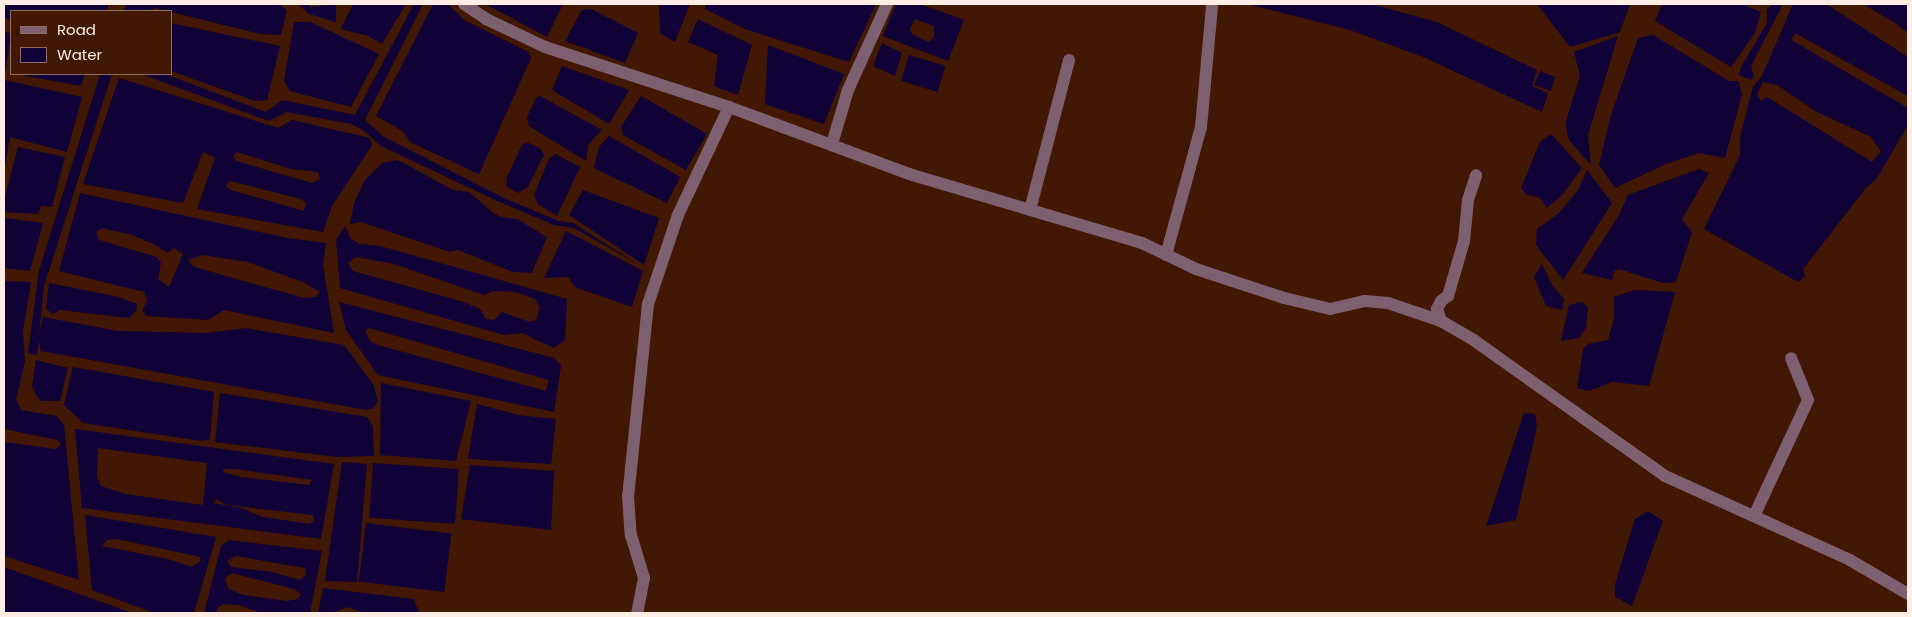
<!DOCTYPE html>
<html>
<head>
<meta charset="utf-8">
<style>
	body { margin:0 }
	#map { position:relative; width:1912px; height:617px; overflow:hidden; background:#411803; font-family:Poppins,sans-serif }
	div>[style] { position:absolute }
	.water>* { inset:0; background:#110238; transform-origin:0 0 }
	.minor>* { height:12px; margin:-6px; padding:0 6px; transform-origin:6px; border-radius:6px; background:#7d6070 }
	span { translate:-50% -50%; white-space:nowrap; text-align:center; line-height:1.15; -webkit-text-stroke:4px #411803; paint-order:stroke }
	.frame { position:absolute; inset:0; border:5px solid #feede5; pointer-events:none }
	.legend { position:absolute; left:10px; top:10px; width:162px; height:65px; box-sizing:border-box; background:#411803; border:1px solid #8d6d5d; margin:0; padding:6px 9px; list-style:none; font-size:15px; color:#feede5 }
	.legend li { display:flex; align-items:center; gap:10px; height:25px }
	.legend b { width:25px; border:1px solid #8d6d5d }
</style>
</head>
<body>
<div id="map">
	<div class="water">
		<i style="clip-path:polygon(4px 4px,109px 4px,106px 11px,11px 11px,11px 20px,4px 18px)"></i>
		<i style="clip-path:polygon(126px 4px,279px 4px,287px 10px,281px 35px,260px 34px,155px 8px,148px 11px,124px 11px)"></i>
		<i style="clip-path:polygon(298px 4px,309px 4px,311px 7px,336px 4px,336px 22px,309px 14px)"></i>
		<i style="clip-path:polygon(353px 4px,406px 4px,382px 44px,368px 36px,341px 29px)"></i>
		<i style="clip-path:polygon(414px 4px,423px 4px,365px 120px,384px 137px,504px 198px,559px 221px,573px 223px,639px 265px,574px 228px,554px 225px,495px 200px,381px 146px,363px 130px,351px 124px,287px 112px,269px 121px,141px 74px,165px 74px,266px 112px,282px 100px,355px 115px)"></i>
		<i style="clip-path:polygon(433px 4px,448px 4px,464px 20px,529px 52px,531px 58px,479px 174px,410px 142px,404px 132px,376px 116px)"></i>
		<i style="clip-path:polygon(485px 4px,563px 4px,547px 37px)"></i>
		<i style="clip-path:polygon(659px 4px,690px 4px,675px 42px,660px 33px)"></i>
		<i style="clip-path:polygon(706px 4px,876px 4px,849px 62px,745px 29px,705px 9px)"></i>
		<i style="clip-path:polygon(evenodd,896px 4px,920px 4px,964px 20px,948px 61px,883px 36px,896px 4px,915px 19px,934px 26px,934px 38px,928px 42px,912px 34px,910px 29px,915px 19px)"></i>
		<i style="clip-path:polygon(1247px 4px,1371px 4px,1437px 22px,1537px 70px,1532px 86px,1548px 93px,1542px 112px,1423px 57px,1350px 30px)"></i>
		<i style="clip-path:polygon(1537px 4px,1630px 4px,1620px 32px,1570px 47px)"></i>
		<i style="clip-path:polygon(1662px 4px,1742px 4px,1761px 12px,1755px 33px,1731px 67px,1655px 21px)"></i>
		<i style="clip-path:polygon(1773px 4px,1783px 4px,1751px 66px,1754px 76px,1751px 80px,1739px 75px,1741px 67px,1767px 23px,1767px 9px)"></i>
		<i style="clip-path:polygon(evenodd,1793px 4px,1826px 4px,1908px 57px,1908px 96px,1795px 33px,1791px 40px,1908px 108px,1908px 125px,1877px 178px,1866px 188px,1803px 269px,1805px 276px,1798px 282px,1704px 229px,1740px 155px,1740px 137px,1753px 87px,1762px 76px,1793px 4px,1763px 82px,1777px 85px,1815px 111px,1871px 137px,1881px 151px,1872px 162px,1767px 97px,1761px 101px,1757px 95px,1763px 82px)"></i>
		<i style="clip-path:polygon(1863px 4px,1908px 4px,1908px 33px,1892px 21px)"></i>
		<i style="clip-path:polygon(591px 9px,638px 33px,625px 63px,565px 41px,582px 10px)"></i>
		<i style="clip-path:polygon(698px 19px,752px 45px,738px 95px,714px 86px,718px 55px,688px 42px)"></i>
		<i style="clip-path:polygon(294px 22px,310px 22px,379px 54px,351px 107px,290px 91px,284px 81px)"></i>
		<i style="clip-path:polygon(171px 23px,280px 46px,267px 100px,255px 101px,171px 71px)"></i>
		<i style="left:4px;top:32px;width:7px;height:40px;rotate:8deg"></i>
		<i style="clip-path:polygon(1653px 35px,1729px 81px,1738px 81px,1742px 94px,1725px 158px,1699px 153px,1666px 164px,1615px 188px,1599px 165px,1611px 115px,1638px 38px)"></i>
		<i style="clip-path:polygon(1618px 36px,1588px 135px,1591px 165px,1569px 140px,1567px 132px,1566px 121px,1580px 76px,1574px 52px)"></i>
		<i style="clip-path:polygon(882px 43px,902px 53px,895px 76px,873px 66px)"></i>
		<i style="clip-path:polygon(768px 45px,844px 74px,824px 124px,765px 104px)"></i>
		<i style="left:909px;top:55px;width:38px;height:27px;rotate:17deg"></i>
		<i style="clip-path:polygon(562px 66px,629px 90px,609px 124px,552px 90px)"></i>
		<i style="clip-path:polygon(1540px 71px,1555px 77px,1551px 91px,1534px 85px)"></i>
		<i style="clip-path:polygon(15px 74px,85px 74px,81px 86px)"></i>
		<i style="clip-path:polygon(100px 74px,112px 74px,44px 286px,37px 355px,28px 353px,39px 271px)"></i>
		<i style="clip-path:polygon(evenodd,119px 78px,278px 128px,292px 120px,370px 138px,372px 145px,332px 206px,323px 232px,197px 209px,215px 158px,203px 152px,183px 203px,83px 184px,119px 78px,237px 152px,291px 169px,318px 172px,320px 179px,312px 183px,236px 161px,233px 156px,237px 152px,119px 78px,230px 181px,301px 199px,306px 203px,304px 211px,231px 190px,225px 186px,230px 181px)"></i>
		<i style="clip-path:polygon(4px 80px,82px 97px,67px 152px,10px 137px,4px 172px)"></i>
		<i style="clip-path:polygon(538px 95px,602px 130px,588px 145px,586px 161px,529px 126px,527px 117px)"></i>
		<i style="clip-path:polygon(641px 96px,707px 134px,686px 170px,623px 135px,621px 127px)"></i>
		<i style="clip-path:polygon(1551px 134px,1582px 168px,1562px 195px,1547px 208px,1539px 197px,1527px 195px,1521px 188px,1540px 142px)"></i>
		<i style="clip-path:polygon(609px 136px,680px 177px,667px 203px,594px 168px,599px 147px)"></i>
		<i style="clip-path:polygon(527px 142px,541px 149px,544px 155px,528px 187px,518px 193px,506px 186px,507px 177px,522px 145px)"></i>
		<i style="clip-path:polygon(18px 147px,65px 157px,52px 207px,41px 206px,38px 214px,4px 212px,4px 200px)"></i>
		<i style="clip-path:polygon(555px 154px,580px 167px,557px 216px,538px 204px,534px 195px,549px 159px)"></i>
		<i style="clip-path:polygon(398px 160px,453px 190px,469px 192px,492px 212px,501px 217px,517px 219px,547px 237px,532px 273px,513px 272px,458px 250px,450px 252px,361px 222px,350px 224px,354px 203px,365px 180px,382px 163px)"></i>
		<i style="clip-path:polygon(1699px 169px,1709px 173px,1682px 219px,1692px 232px,1676px 282px,1663px 283px,1619px 269px,1614px 271px,1612px 280px,1582px 273px,1619px 215px,1628px 195px)"></i>
		<i style="clip-path:polygon(1587px 170px,1612px 203px,1563px 280px,1536px 245px,1537px 229px,1559px 213px,1578px 190px)"></i>
		<i style="clip-path:polygon(583px 190px,659px 218px,644px 265px,569px 215px)"></i>
		<i style="clip-path:polygon(evenodd,80px 193px,287px 238px,326px 243px,323px 265px,334px 333px,224px 310px,208px 320px,147px 316px,142px 311px,147px 301px,144px 292px,59px 271px,80px 193px,102px 228px,132px 235px,156px 245px,167px 253px,174px 248px,183px 254px,169px 287px,158px 279px,161px 263px,157px 257px,99px 240px,96px 232px,102px 228px,80px 193px,202px 255px,248px 262px,305px 283px,320px 292px,316px 297px,304px 298px,194px 267px,188px 260px,202px 255px)"></i>
		<i style="clip-path:polygon(4px 218px,43px 223px,30px 271px,4px 268px)"></i>
		<i style="clip-path:polygon(evenodd,345px 226px,351px 239px,360px 244px,380px 246px,567px 299px,565px 340px,554px 348px,522px 333px,504px 335px,340px 288px,336px 240px,345px 226px,356px 257px,394px 264px,484px 295px,493px 291px,516px 292px,535px 299px,540px 308px,536px 320px,529px 322px,502px 312px,494px 320px,486px 319px,480px 309px,464px 302px,353px 271px,348px 263px,356px 257px)"></i>
		<i style="clip-path:polygon(566px 231px,643px 271px,632px 307px,575px 287px,568px 277px,544px 278px)"></i>
		<i style="clip-path:polygon(1542px 264px,1552px 285px,1564px 299px,1562px 310px,1546px 306px,1534px 277px)"></i>
		<i style="clip-path:polygon(4px 281px,31px 282px,23px 331px,25px 362px,16px 399px,21px 410px,57px 416px,64px 425px,79px 580px,4px 556px,4px 442px,55px 449px,61px 445px,57px 440px,4px 429px)"></i>
		<i style="clip-path:polygon(49px 283px,119px 297px,137px 304px,137px 310px,129px 318px,60px 310px,53px 314px,46px 309px)"></i>
		<i style="clip-path:polygon(1635px 290px,1675px 292px,1649px 386px,1612px 382px,1589px 391px,1577px 388px,1583px 349px,1588px 344px,1608px 340px,1614px 319px,1614px 297px)"></i>
		<i style="clip-path:polygon(evenodd,339px 302px,554px 358px,561px 366px,554px 412px,378px 375px,346px 330px,339px 302px,369px 328px,549px 380px,546px 391px,378px 345px,370px 341px,365px 331px,369px 328px)"></i>
		<i style="clip-path:polygon(1582px 302px,1588px 307px,1586px 328px,1579px 338px,1561px 341px,1569px 305px)"></i>
		<i style="clip-path:polygon(43px 317px,118px 331px,207px 333px,246px 328px,344px 345px,373px 384px,378px 401px,374px 408px,367px 410px,47px 352px,41px 351px,38px 339px)"></i>
		<i style="clip-path:polygon(36px 360px,68px 368px,60px 401px,41px 401px,36px 395px,32px 386px)"></i>
		<i style="clip-path:polygon(73px 367px,214px 392px,210px 439px,202px 441px,83px 423px,64px 405px)"></i>
		<i style="clip-path:polygon(381px 383px,471px 401px,456px 461px,380px 455px)"></i>
		<i style="clip-path:polygon(220px 393px,367px 417px,373px 427px,374px 456px,337px 457px,215px 442px)"></i>
		<i style="clip-path:polygon(477px 404px,518px 415px,556px 419px,551px 464px,468px 459px)"></i>
		<i style="clip-path:polygon(1524px 413px,1535px 414px,1537px 426px,1516px 520px,1486px 526px)"></i>
		<i style="clip-path:polygon(evenodd,75px 429px,334px 464px,321px 539px,82px 508px,75px 429px,98px 448px,207px 463px,203px 505px,125px 494px,101px 486px,97px 477px,98px 448px,75px 429px,224px 469px,235px 469px,312px 480px,309px 485px,241px 477px,223px 472px,224px 469px,75px 429px,216px 499px,227px 505px,313px 515px,314px 520px,310px 524px,263px 517px,241px 508px,213px 503px,216px 499px)"></i>
		<i style="clip-path:polygon(342px 462px,367px 464px,357px 582px,325px 581px)"></i>
		<i style="left:373px;top:463px;width:86px;height:55px;rotate:4deg"></i>
		<i style="clip-path:polygon(470px 465px,554px 471px,551px 530px,461px 519px)"></i>
		<i style="clip-path:polygon(1648px 511px,1663px 521px,1632px 606px,1615px 597px,1615px 584px,1635px 519px)"></i>
		<i style="clip-path:polygon(evenodd,85px 515px,216px 537px,194px 613px,154px 613px,92px 590px,85px 515px,117px 539px,200px 557px,200px 562px,191px 567px,168px 559px,102px 546px,107px 540px,117px 539px)"></i>
		<i style="left:366px;top:523px;width:86px;height:59px;rotate:7deg"></i>
		<i style="clip-path:polygon(evenodd,229px 540px,322px 551px,310px 613px,262px 613px,238px 605px,224px 604px,218px 607px,216px 613px,204px 613px,221px 546px,229px 540px,236px 556px,305px 568px,306px 575px,300px 580px,272px 572px,231px 567px,227px 561px,236px 556px,229px 540px,232px 573px,294px 589px,301px 594px,298px 599px,287px 601px,243px 595px,228px 588px,225px 578px,232px 573px)"></i>
		<i style="clip-path:polygon(4px 567px,132px 613px,4px 613px)"></i>
		<i style="clip-path:polygon(323px 588px,413px 599px,420px 613px,364px 613px,347px 607px,332px 613px,318px 613px)"></i>
	</div>
	<div class="minor">
		<i style="left:464px;top:4px;width:27px;rotate:34deg"></i>
		<i style="left:486px;top:19px;width:65px;rotate:25.4deg"></i>
		<i style="left:545px;top:47px;width:194px;rotate:18.1deg"></i>
		<i style="left:729px;top:107px;width:119px;rotate:115.3deg"></i>
		<i style="left:678px;top:215px;width:94px;rotate:108.6deg"></i>
		<i style="left:648px;top:304px;width:193px;rotate:95.9deg"></i>
		<i style="left:628px;top:496px;width:39px;rotate:86deg"></i>
		<i style="left:631px;top:535px;width:45px;rotate:73.2deg"></i>
		<i style="left:644px;top:578px;width:36px;rotate:101deg"></i>
		<i style="left:729px;top:107px;width:192px;rotate:20.4deg"></i>
		<i style="left:909px;top:174px;width:243px;rotate:16.5deg"></i>
		<i style="left:1142px;top:243px;width:60px;rotate:25.7deg"></i>
		<i style="left:1196px;top:269px;width:93px;rotate:18.2deg"></i>
		<i style="left:1284px;top:298px;width:47px;rotate:13.4deg"></i>
		<i style="left:1330px;top:309px;width:36px;rotate:-13deg"></i>
		<i style="left:1365px;top:301px;width:23px;rotate:5deg"></i>
		<i style="left:1388px;top:303px;width:56px;rotate:18.8deg"></i>
		<i style="left:1441px;top:321px;width:39px;rotate:30deg"></i>
		<i style="left:1475px;top:341px;width:233px;rotate:35.4deg"></i>
		<i style="left:1665px;top:476px;width:203px;rotate:24.4deg"></i>
		<i style="left:1850px;top:560px;width:67px;rotate:30.4deg"></i>
		<i style="left:832px;top:144px;width:56px;rotate:-73.5deg"></i>
		<i style="left:848px;top:90px;width:94px;rotate:-65.6deg"></i>
		<i style="left:1030px;top:210px;width:155px;rotate:-75.4deg"></i>
		<i style="left:1166px;top:255px;width:133px;rotate:-74.7deg"></i>
		<i style="left:1201px;top:127px;width:121px;rotate:-84.8deg"></i>
		<i style="left:1441px;top:321px;width:13px;rotate:-108deg"></i>
		<i style="left:1437px;top:309px;width:9px;rotate:-63deg"></i>
		<i style="left:1441px;top:301px;width:9px;rotate:-36deg"></i>
		<i style="left:1448px;top:296px;width:57px;rotate:-73.8deg"></i>
		<i style="left:1464px;top:241px;width:41px;rotate:-84.4deg"></i>
		<i style="left:1468px;top:200px;width:26px;rotate:-72deg"></i>
		<i style="left:1754px;top:516px;width:128px;rotate:-65deg"></i>
		<i style="left:1808px;top:400px;width:45px;rotate:-112deg"></i>
	</div>
	<div class="frame"></div>
	<ul class="legend">
	<li><b style="height:6px;background:#7d6070"></b>Road</li>
	<li><b style="height:14px;background:#110238"></b>Water</li>
	</ul>
</div>
</body>
</html>
